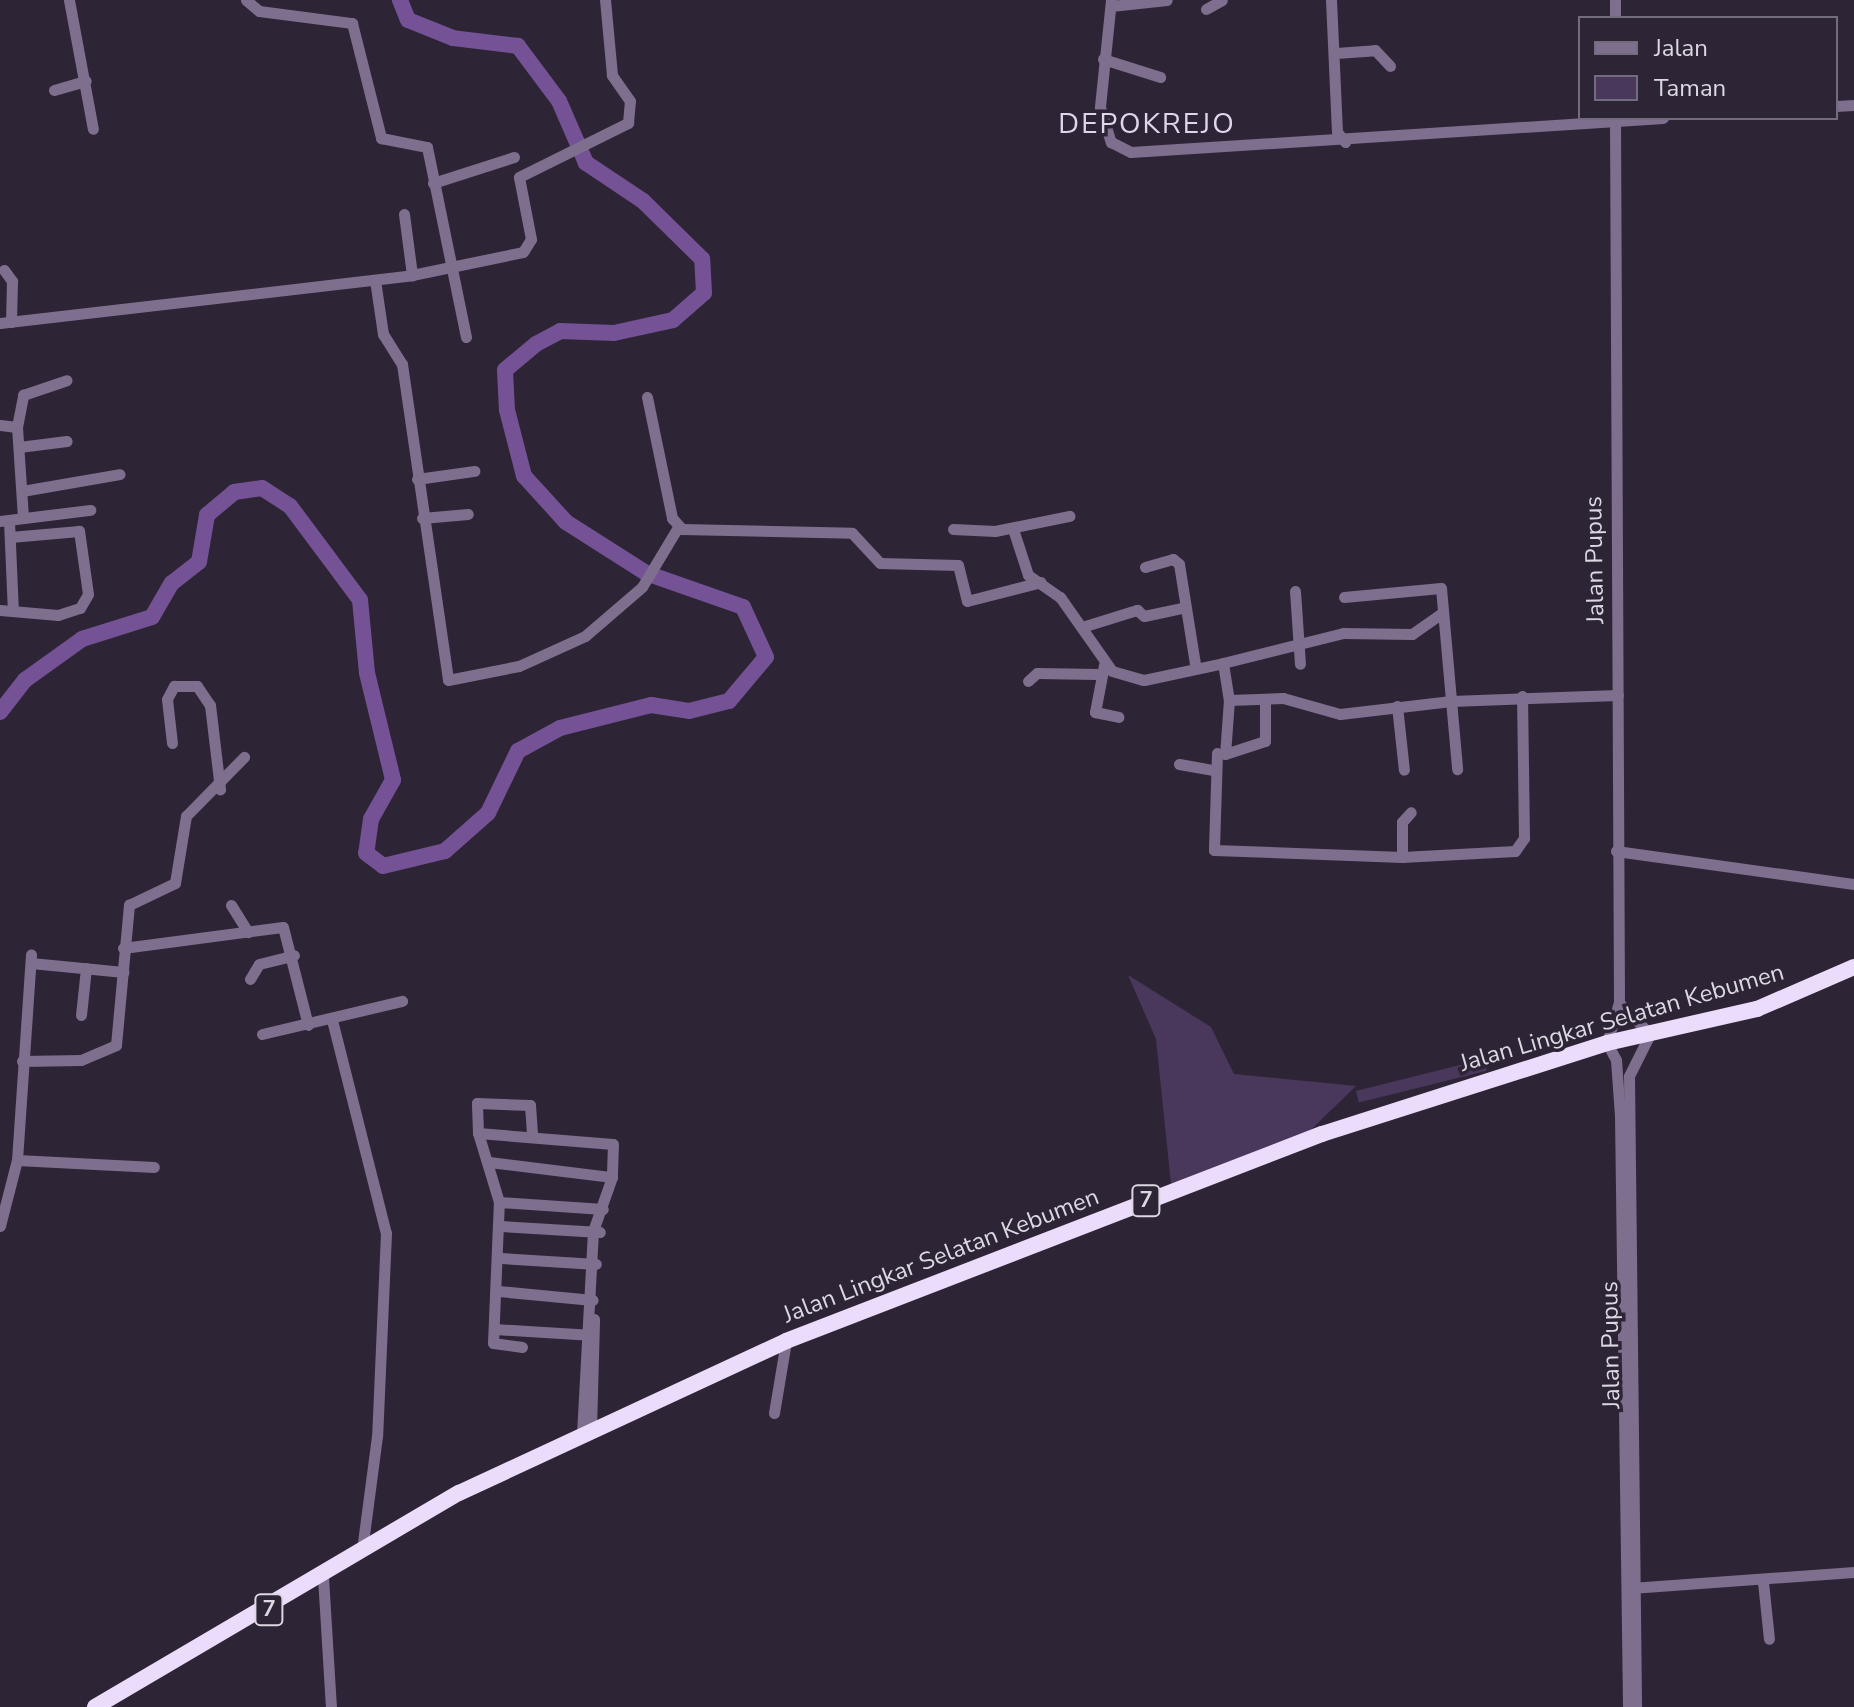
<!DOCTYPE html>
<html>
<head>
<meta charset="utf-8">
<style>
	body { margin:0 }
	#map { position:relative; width:1854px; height:1707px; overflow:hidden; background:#2d2536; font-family:"Nunito Sans",sans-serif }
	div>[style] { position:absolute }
	.green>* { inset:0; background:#4a375c; transform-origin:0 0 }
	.river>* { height:16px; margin:-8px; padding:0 8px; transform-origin:8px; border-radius:8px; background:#745295 }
	.minor>* { height:11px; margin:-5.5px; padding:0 5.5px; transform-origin:5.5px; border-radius:5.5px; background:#7e6f8e }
	.highway>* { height:16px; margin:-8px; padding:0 8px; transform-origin:8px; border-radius:8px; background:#ebdcfb }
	span { translate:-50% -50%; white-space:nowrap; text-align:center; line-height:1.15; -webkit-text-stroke:7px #2d2536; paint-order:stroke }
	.shield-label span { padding:2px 6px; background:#2d2536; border:2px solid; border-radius:6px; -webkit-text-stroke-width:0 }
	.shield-label { font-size:22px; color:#ddd7e2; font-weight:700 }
	.street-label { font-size:24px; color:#ddd7e2 }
	.quarter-label { font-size:28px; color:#e0d6ec; letter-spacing:2px }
	.legend { position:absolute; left:1578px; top:16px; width:260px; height:104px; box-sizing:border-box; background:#2d2536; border:2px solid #736c7b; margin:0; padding:10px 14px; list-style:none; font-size:24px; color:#ddd7e2 }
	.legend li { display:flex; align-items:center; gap:16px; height:40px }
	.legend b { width:40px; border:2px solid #736c7b }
</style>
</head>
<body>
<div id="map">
	<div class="green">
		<i style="clip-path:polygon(1128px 975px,1211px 1027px,1234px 1074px,1356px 1086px,1289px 1151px,1172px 1194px,1156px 1039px)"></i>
		<i style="left:1484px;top:1059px;width:12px;height:132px;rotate:76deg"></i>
	</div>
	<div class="river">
		<i style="left:0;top:712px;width:41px;rotate:-52deg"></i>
		<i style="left:25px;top:680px;width:70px;rotate:-35.7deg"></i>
		<i style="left:82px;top:639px;width:73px;rotate:-17.4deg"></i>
		<i style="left:152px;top:617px;width:39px;rotate:-60deg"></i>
		<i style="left:172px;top:583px;width:34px;rotate:-38deg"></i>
		<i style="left:199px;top:562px;width:48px;rotate:-80.3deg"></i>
		<i style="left:207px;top:515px;width:35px;rotate:-40deg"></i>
		<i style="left:234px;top:492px;width:28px;rotate:-8deg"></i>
		<i style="left:262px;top:488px;width:33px;rotate:33deg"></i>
		<i style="left:290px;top:506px;width:117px;rotate:53.3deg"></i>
		<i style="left:360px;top:600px;width:73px;rotate:84.5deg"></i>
		<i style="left:367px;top:673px;width:110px;rotate:76.3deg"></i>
		<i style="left:393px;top:780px;width:45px;rotate:119.4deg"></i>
		<i style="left:371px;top:819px;width:34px;rotate:98deg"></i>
		<i style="left:366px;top:853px;width:21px;rotate:37deg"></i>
		<i style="left:383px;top:866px;width:64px;rotate:-13.6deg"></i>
		<i style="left:445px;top:851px;width:57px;rotate:-41.5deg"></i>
		<i style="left:488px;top:813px;width:69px;rotate:-64.2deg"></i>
		<i style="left:518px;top:751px;width:48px;rotate:-28.7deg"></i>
		<i style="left:560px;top:728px;width:94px;rotate:-14.2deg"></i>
		<i style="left:651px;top:705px;width:38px;rotate:9deg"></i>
		<i style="left:689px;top:711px;width:41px;rotate:-14deg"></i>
		<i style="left:729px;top:701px;width:57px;rotate:-49.9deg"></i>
		<i style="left:766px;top:657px;width:55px;rotate:-114.7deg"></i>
		<i style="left:743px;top:607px;width:103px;rotate:-160.7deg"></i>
		<i style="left:646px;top:573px;width:95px;rotate:-147.5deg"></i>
		<i style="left:566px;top:522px;width:62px;rotate:-132.4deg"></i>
		<i style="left:524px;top:476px;width:68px;rotate:-104.4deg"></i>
		<i style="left:507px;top:410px;width:40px;rotate:-92.9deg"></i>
		<i style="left:505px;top:370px;width:40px;rotate:-40deg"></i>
		<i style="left:536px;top:344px;width:27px;rotate:-28deg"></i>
		<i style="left:560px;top:331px;width:54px;rotate:2.1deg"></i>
		<i style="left:614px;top:333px;width:60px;rotate:-12.4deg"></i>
		<i style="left:673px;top:320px;width:41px;rotate:-41.1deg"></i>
		<i style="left:704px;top:293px;width:34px;rotate:-93deg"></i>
		<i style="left:702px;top:259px;width:83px;rotate:-135.5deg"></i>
		<i style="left:643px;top:201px;width:69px;rotate:-146.3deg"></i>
		<i style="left:586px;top:163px;width:68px;rotate:-113.5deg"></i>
		<i style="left:559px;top:101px;width:69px;rotate:-126.7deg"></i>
		<i style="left:518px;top:46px;width:65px;rotate:-173deg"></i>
		<i style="left:453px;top:38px;width:48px;rotate:-158.2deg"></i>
		<i style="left:408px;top:20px;width:22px;rotate:-112deg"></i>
	</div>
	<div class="minor">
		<i style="left:69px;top:0;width:131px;rotate:79.5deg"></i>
		<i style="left:246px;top:0;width:17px;rotate:40deg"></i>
		<i style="left:259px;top:11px;width:94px;rotate:7.4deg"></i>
		<i style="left:352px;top:23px;width:119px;rotate:75.8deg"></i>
		<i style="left:381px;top:138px;width:47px;rotate:11.1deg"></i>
		<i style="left:427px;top:147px;width:194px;rotate:78.4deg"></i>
		<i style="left:1111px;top:0;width:108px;rotate:95.9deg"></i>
		<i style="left:1100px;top:107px;width:37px;rotate:73deg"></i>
		<i style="left:1111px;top:142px;width:22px;rotate:27deg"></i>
		<i style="left:1131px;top:152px;width:533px;rotate:-3.66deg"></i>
		<i style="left:1331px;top:0;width:132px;rotate:87.4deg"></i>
		<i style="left:1337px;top:132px;width:13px;rotate:51deg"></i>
		<i style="left:1111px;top:6px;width:56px;rotate:-6.1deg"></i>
		<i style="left:1206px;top:9px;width:18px;rotate:-29deg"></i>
		<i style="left:1615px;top:18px;width:18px;rotate:-90deg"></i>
		<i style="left:1336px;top:53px;width:39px;rotate:-4deg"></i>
		<i style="left:1375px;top:50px;width:22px;rotate:47deg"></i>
		<i style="left:1103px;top:59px;width:60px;rotate:17.5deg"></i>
		<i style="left:54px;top:90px;width:33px;rotate:-16deg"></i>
		<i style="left:1836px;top:106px;width:18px;rotate:-3deg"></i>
		<i style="left:1615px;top:118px;width:884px;rotate:89.74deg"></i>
		<i style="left:1619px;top:1002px;width:43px;rotate:106.3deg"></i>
		<i style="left:1607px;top:1043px;width:19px;rotate:62deg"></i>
		<i style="left:1616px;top:1060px;width:56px;rotate:85.9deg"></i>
		<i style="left:1620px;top:1116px;width:591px;rotate:89.22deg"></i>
		<i style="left:433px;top:183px;width:85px;rotate:-17.8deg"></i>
		<i style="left:404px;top:214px;width:62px;rotate:82.5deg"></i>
		<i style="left:4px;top:270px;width:14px;rotate:54deg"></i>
		<i style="left:12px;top:281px;width:41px;rotate:91.4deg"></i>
		<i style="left:375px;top:280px;width:55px;rotate:81.6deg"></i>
		<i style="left:383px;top:334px;width:36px;rotate:58deg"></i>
		<i style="left:402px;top:364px;width:319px;rotate:81.7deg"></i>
		<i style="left:448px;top:680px;width:72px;rotate:-11.2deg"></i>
		<i style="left:519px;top:666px;width:72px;rotate:-24.4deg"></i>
		<i style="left:585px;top:636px;width:75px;rotate:-40.7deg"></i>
		<i style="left:642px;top:587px;width:70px;rotate:-59deg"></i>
		<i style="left:0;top:323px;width:415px;rotate:-6.6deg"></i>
		<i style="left:412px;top:275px;width:113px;rotate:-11.7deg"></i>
		<i style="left:523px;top:252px;width:15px;rotate:-58deg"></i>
		<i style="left:531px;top:239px;width:63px;rotate:-101deg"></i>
		<i style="left:519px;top:177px;width:122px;rotate:-26.4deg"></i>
		<i style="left:628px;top:123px;width:22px;rotate:-85deg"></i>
		<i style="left:630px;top:101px;width:32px;rotate:-125deg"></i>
		<i style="left:612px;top:75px;width:75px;rotate:-95.3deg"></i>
		<i style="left:647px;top:397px;width:124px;rotate:78.3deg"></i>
		<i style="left:672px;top:518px;width:15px;rotate:48deg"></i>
		<i style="left:682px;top:529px;width:170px;rotate:1.3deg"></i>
		<i style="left:852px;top:533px;width:41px;rotate:47deg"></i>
		<i style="left:880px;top:563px;width:78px;rotate:1.5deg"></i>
		<i style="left:958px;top:565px;width:37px;rotate:76deg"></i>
		<i style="left:967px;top:601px;width:76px;rotate:-14.4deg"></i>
		<i style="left:0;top:425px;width:17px;rotate:7deg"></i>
		<i style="left:17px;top:427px;width:91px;rotate:86.2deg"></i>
		<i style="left:17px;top:427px;width:33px;rotate:-79deg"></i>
		<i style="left:23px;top:395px;width:46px;rotate:-18.8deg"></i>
		<i style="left:19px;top:447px;width:48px;rotate:-7.1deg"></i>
		<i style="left:417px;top:479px;width:58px;rotate:-8deg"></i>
		<i style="left:22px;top:491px;width:99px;rotate:-9.8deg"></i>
		<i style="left:422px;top:518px;width:46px;rotate:-5deg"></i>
		<i style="left:0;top:521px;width:91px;rotate:-7deg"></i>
		<i style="left:9px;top:521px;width:90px;rotate:87.5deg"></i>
		<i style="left:953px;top:529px;width:42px;rotate:2.7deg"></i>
		<i style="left:995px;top:531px;width:76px;rotate:-11.5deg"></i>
		<i style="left:1013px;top:529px;width:48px;rotate:71.9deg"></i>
		<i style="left:1028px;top:575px;width:39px;rotate:35deg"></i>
		<i style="left:1060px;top:597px;width:90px;rotate:54.9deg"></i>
		<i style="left:1112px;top:671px;width:33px;rotate:16deg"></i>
		<i style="left:1144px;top:680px;width:81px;rotate:-12.1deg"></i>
		<i style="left:1223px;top:663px;width:37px;rotate:81deg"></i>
		<i style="left:1229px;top:700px;width:54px;rotate:94.2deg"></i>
		<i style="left:1225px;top:754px;width:42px;rotate:-18deg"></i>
		<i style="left:1265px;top:741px;width:42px;rotate:-90deg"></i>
		<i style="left:1145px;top:567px;width:29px;rotate:-16deg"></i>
		<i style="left:1173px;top:559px;width:8px;rotate:40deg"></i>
		<i style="left:1179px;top:564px;width:101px;rotate:80.9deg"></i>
		<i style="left:1295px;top:591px;width:73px;rotate:86.1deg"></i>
		<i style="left:1344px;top:597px;width:97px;rotate:-5.3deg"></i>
		<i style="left:1441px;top:588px;width:182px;rotate:84.9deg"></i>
		<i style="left:0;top:610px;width:58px;rotate:4.9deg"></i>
		<i style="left:58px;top:615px;width:23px;rotate:-18deg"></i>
		<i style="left:80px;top:608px;width:16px;rotate:-60deg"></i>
		<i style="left:88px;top:594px;width:64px;rotate:-98.1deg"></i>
		<i style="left:79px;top:531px;width:69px;rotate:175deg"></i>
		<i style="left:1082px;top:627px;width:58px;rotate:-17.2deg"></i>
		<i style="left:1137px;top:610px;width:9px;rotate:41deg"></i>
		<i style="left:1144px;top:616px;width:38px;rotate:-12deg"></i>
		<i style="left:1223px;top:663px;width:124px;rotate:-14deg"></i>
		<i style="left:1343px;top:633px;width:69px;rotate:0.8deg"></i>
		<i style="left:1412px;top:634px;width:38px;rotate:-35deg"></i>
		<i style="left:1104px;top:665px;width:48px;rotate:100.8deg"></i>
		<i style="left:1095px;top:712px;width:24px;rotate:12deg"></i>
		<i style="left:1028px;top:681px;width:12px;rotate:-42deg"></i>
		<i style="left:1037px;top:673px;width:60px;rotate:1deg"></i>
		<i style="left:1229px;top:700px;width:54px;rotate:-2.1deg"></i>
		<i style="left:1283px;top:698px;width:59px;rotate:15.7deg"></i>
		<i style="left:1340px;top:714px;width:112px;rotate:-6.7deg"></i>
		<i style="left:1451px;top:701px;width:167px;rotate:-2.1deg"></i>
		<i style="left:1397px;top:706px;width:64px;rotate:83.8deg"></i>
		<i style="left:172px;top:743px;width:44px;rotate:-96.5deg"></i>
		<i style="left:167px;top:699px;width:15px;rotate:-62deg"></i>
		<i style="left:174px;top:686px;width:23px"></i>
		<i style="left:197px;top:686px;width:23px;rotate:56deg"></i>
		<i style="left:210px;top:705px;width:85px;rotate:83.2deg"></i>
		<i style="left:1217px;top:753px;width:97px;rotate:91.8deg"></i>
		<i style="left:1214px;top:850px;width:188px;rotate:2.1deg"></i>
		<i style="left:1402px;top:857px;width:113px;rotate:-3deg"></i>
		<i style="left:1515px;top:851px;width:16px;rotate:-55deg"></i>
		<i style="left:1524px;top:838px;width:142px;rotate:-90.8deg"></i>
		<i style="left:1179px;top:764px;width:35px;rotate:10deg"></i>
		<i style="left:1616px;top:851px;width:240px;rotate:7.9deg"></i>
		<i style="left:1402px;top:857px;width:35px;rotate:-90deg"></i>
		<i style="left:1402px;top:822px;width:13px;rotate:-48deg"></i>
		<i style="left:231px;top:905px;width:32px;rotate:58deg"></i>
		<i style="left:123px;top:948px;width:161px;rotate:-7.5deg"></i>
		<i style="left:283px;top:927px;width:101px;rotate:75.7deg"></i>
		<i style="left:31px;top:963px;width:93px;rotate:5.5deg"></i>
		<i style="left:250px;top:979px;width:17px;rotate:-59deg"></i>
		<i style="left:259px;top:964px;width:36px;rotate:-14deg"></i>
		<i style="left:1619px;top:1003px;width:44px;rotate:45deg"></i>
		<i style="left:1650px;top:1034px;width:47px;rotate:116.6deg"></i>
		<i style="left:1629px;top:1076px;width:631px;rotate:89.36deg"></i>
		<i style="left:81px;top:1015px;width:47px;rotate:-83.9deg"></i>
		<i style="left:332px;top:1020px;width:220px;rotate:75.8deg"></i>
		<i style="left:386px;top:1233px;width:203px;rotate:92.5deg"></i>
		<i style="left:377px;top:1436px;width:115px;rotate:97.5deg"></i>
		<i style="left:262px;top:1034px;width:144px;rotate:-13.3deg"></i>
		<i style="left:22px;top:1061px;width:59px;rotate:-1deg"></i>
		<i style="left:81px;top:1060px;width:38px;rotate:-23deg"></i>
		<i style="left:116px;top:1045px;width:141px;rotate:-84.7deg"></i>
		<i style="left:129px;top:905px;width:51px;rotate:-25.6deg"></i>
		<i style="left:175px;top:883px;width:68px;rotate:-80.7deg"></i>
		<i style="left:186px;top:816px;width:83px;rotate:-45.5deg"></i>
		<i style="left:478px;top:1133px;width:135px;rotate:4.7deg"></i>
		<i style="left:613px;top:1144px;width:33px;rotate:92deg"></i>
		<i style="left:612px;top:1177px;width:57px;rotate:109.4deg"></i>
		<i style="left:593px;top:1231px;width:202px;rotate:93.1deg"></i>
		<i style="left:17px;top:1160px;width:137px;rotate:2.9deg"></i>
		<i style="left:489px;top:1162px;width:124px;rotate:7deg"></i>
		<i style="left:499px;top:1202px;width:104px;rotate:3.9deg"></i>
		<i style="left:0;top:1226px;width:68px;rotate:-75.6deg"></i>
		<i style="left:17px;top:1160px;width:206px;rotate:-86.1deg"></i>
		<i style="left:501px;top:1226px;width:99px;rotate:3.5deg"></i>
		<i style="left:501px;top:1258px;width:95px;rotate:3.6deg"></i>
		<i style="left:498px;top:1291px;width:95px;rotate:5.4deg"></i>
		<i style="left:494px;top:1329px;width:99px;rotate:3.5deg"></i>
		<i style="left:522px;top:1347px;width:29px;rotate:-172deg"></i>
		<i style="left:493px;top:1343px;width:141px;rotate:-87.6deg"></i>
		<i style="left:499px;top:1202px;width:72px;rotate:-106.9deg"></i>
		<i style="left:478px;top:1133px;width:30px;rotate:-92deg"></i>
		<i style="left:477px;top:1103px;width:53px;rotate:2.2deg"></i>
		<i style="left:530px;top:1105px;width:31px;rotate:86deg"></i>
		<i style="left:774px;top:1413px;width:73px;rotate:-80.5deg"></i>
		<i style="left:591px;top:1429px;width:110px;rotate:-88.4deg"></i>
		<i style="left:323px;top:1577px;width:130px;rotate:86.5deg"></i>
		<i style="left:1763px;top:1582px;width:57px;rotate:84deg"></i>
		<i style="left:1631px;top:1588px;width:224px;rotate:-4.1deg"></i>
	</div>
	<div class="highway">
		<i style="left:95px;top:1707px;width:422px;rotate:-30.5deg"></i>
		<i style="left:459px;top:1493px;width:361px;rotate:-24.9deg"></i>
		<i style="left:786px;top:1341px;width:575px;rotate:-21.12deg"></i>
		<i style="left:1322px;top:1134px;width:299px;rotate:-17.7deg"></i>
		<i style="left:1607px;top:1043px;width:154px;rotate:-12.8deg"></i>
		<i style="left:1757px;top:1009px;width:106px;rotate:-23.4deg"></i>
	</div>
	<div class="shield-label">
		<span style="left:1146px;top:1201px">7</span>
		<span style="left:269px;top:1610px">7</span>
	</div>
	<div class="street-label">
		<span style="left:1595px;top:560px;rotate:-91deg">Jalan Pupus</span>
		<span style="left:1622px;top:1018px;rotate:-16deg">Jalan Lingkar Selatan Kebumen</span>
		<span style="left:941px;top:1256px;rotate:-21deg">Jalan Lingkar Selatan Kebumen</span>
		<span style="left:1611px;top:1345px;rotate:-91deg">Jalan Pupus</span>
	</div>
	<div class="quarter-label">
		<span style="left:1147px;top:124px">DEPOKREJO</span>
	</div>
	<ul class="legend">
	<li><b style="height:10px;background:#7e6f8e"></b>Jalan</li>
	<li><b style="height:22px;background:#4a375c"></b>Taman</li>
	</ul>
</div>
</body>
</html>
